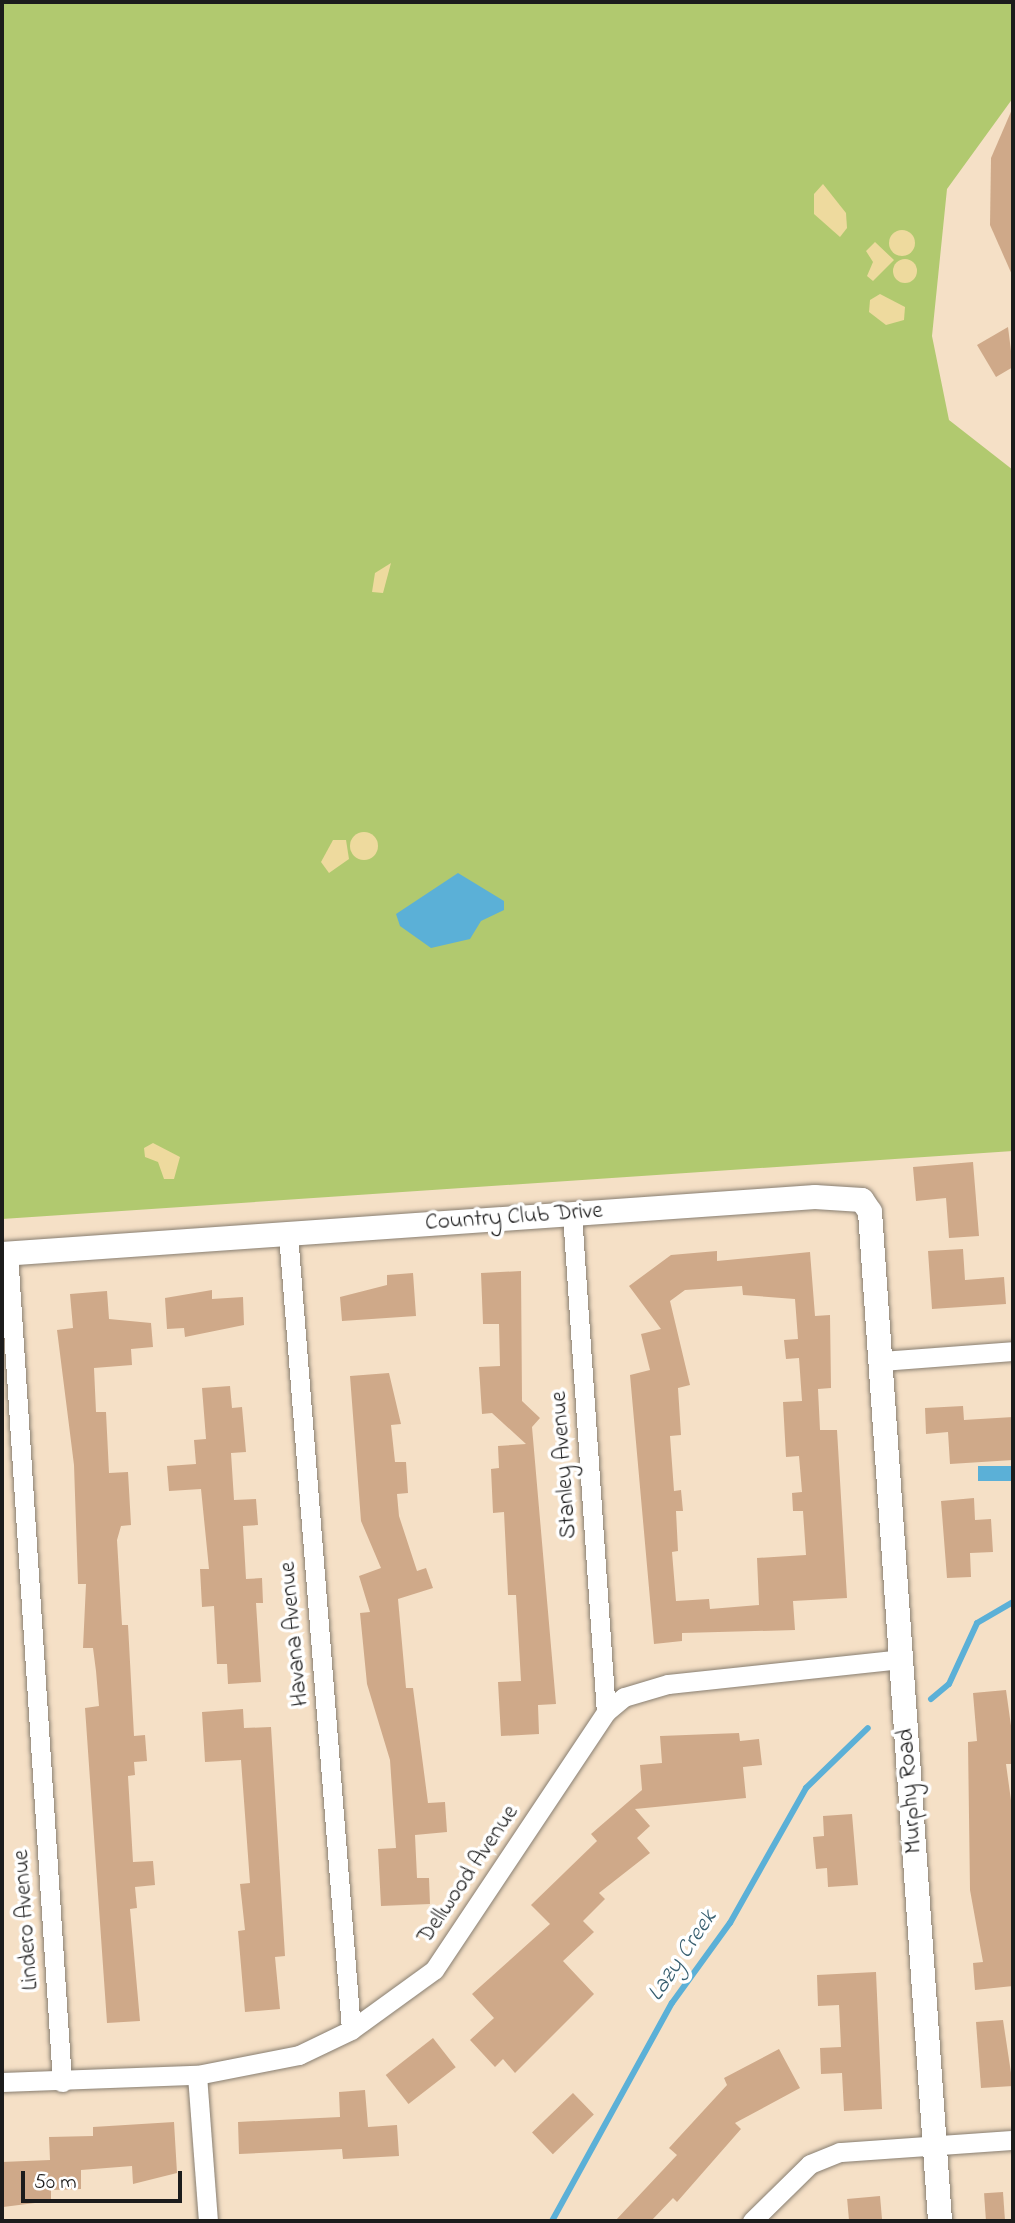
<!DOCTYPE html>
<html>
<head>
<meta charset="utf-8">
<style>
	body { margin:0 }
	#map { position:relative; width:1015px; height:2223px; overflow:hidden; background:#f5e0c6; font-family:"Indie Flower",sans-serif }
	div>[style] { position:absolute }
	.green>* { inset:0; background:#b1c96f }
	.sand>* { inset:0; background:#eeda9e }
	.round { border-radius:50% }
	.water>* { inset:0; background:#5bb0d7; transform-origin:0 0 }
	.stream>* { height:6px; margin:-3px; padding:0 3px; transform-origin:3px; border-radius:3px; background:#5bb0d7 }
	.building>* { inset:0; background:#cfa989; transform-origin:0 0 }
	.roads { filter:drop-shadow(0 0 2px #887e71) drop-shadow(0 0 2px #887e71) }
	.minor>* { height:19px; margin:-9.5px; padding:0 9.5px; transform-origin:9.5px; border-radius:9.5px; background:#fff }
	.tertiary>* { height:24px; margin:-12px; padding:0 12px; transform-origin:12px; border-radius:12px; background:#fff }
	span { translate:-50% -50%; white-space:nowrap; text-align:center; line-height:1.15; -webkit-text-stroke:7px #fff; paint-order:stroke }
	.street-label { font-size:23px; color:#1c1c1c }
	.water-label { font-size:24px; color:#385f70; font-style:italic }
	.frame { position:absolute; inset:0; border:4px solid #1c1c1c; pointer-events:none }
	.scale { position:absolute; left:21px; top:2171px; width:161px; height:32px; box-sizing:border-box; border:4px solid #1c1c1c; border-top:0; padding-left:9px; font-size:21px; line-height:24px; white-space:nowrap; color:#1c1c1c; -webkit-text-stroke:5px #fff; paint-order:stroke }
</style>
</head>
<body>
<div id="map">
	<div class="green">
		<i style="clip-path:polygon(2px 2px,1013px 2px,1013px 98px,947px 189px,932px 336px,949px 420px,1013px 470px,1013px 1151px,2px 1219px)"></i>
	</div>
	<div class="sand">
		<i style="clip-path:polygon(823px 184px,846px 213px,847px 228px,840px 237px,814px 214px,814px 194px)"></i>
		<i class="round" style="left:889px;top:230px;width:26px;height:26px"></i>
		<i style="clip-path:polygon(875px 242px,894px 260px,873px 281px,867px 276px,873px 262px,866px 251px)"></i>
		<i class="round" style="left:893px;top:259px;width:24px;height:24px"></i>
		<i style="clip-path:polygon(880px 294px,905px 307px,904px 320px,886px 325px,869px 312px,870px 300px)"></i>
		<i style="clip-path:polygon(391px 563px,383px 593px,372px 592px,375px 573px)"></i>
		<i class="round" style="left:350px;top:832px;width:28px;height:28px"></i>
		<i style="clip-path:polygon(333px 840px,346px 840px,349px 859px,329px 873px,321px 862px)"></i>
		<i style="clip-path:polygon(153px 1143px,180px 1157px,174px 1179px,164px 1179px,158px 1162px,145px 1157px,144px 1148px)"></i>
	</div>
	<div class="water">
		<i style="clip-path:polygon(458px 873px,504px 901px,504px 910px,481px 921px,470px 939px,431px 948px,400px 926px,396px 914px)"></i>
		<i style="left:1013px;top:1466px;width:15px;height:35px;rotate:90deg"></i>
	</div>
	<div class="stream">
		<i style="left:931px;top:1699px;width:23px;rotate:-40deg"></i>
		<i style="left:949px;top:1684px;width:67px;rotate:-65.3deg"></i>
		<i style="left:977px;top:1623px;width:42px;rotate:-30.3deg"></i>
		<i style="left:552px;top:2221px;width:249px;rotate:-61.2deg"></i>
		<i style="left:672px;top:2003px;width:99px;rotate:-54.1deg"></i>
		<i style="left:730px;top:1923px;width:155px;rotate:-60.6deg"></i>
		<i style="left:806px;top:1788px;width:86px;rotate:-44.1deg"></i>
	</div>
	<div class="building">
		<i style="clip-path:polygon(1013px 107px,1013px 277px,990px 225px,991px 158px)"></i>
		<i style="clip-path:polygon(1008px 327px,1013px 367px,996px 377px,977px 345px)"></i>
		<i style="clip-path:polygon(973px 1162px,979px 1236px,949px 1238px,946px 1198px,916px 1201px,913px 1167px)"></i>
		<i style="clip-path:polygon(963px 1249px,965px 1280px,1004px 1277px,1006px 1304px,932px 1309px,928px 1251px)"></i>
		<i style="clip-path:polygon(evenodd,717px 1251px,717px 1261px,810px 1252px,815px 1316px,830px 1315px,831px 1388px,818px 1389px,820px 1430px,837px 1430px,847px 1598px,793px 1601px,795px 1630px,682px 1633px,682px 1641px,654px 1644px,630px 1375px,650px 1370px,641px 1334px,661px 1329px,629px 1286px,671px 1255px,717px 1251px,742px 1286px,743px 1295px,795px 1299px,798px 1339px,784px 1340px,786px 1359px,799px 1358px,802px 1401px,783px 1402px,786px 1457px,799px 1456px,802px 1492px,792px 1493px,793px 1511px,803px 1511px,806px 1555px,757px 1558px,759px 1605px,710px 1609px,709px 1599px,676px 1601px,672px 1552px,678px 1551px,676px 1511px,683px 1511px,681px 1490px,674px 1491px,670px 1436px,681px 1435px,678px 1388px,690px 1385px,670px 1301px,685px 1290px,742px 1286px)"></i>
		<i style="clip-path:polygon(521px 1271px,522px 1401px,540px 1418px,532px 1427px,556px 1704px,538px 1705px,539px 1734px,501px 1736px,498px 1682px,521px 1681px,516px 1595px,508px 1595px,504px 1512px,493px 1513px,491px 1469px,499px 1468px,498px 1446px,526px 1444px,492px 1413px,482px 1414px,479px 1367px,500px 1366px,499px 1324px,483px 1324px,481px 1273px)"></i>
		<i style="clip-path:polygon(413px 1273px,416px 1316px,342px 1321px,340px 1297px,387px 1285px,387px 1275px)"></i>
		<i style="clip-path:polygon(212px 1290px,212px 1299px,243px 1297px,244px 1325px,185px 1337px,184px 1328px,167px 1329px,165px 1298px)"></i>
		<i style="clip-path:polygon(107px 1291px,109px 1319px,151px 1323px,153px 1347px,131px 1349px,132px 1365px,94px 1368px,96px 1412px,106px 1412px,109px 1473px,128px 1472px,131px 1525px,121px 1526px,117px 1540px,122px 1625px,128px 1625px,134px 1736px,145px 1735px,147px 1761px,134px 1762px,135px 1775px,128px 1776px,133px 1862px,153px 1861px,155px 1885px,135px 1887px,137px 1908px,130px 1909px,140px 2021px,107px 2023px,85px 1708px,99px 1706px,96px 1671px,93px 1648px,83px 1648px,86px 1584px,78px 1584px,74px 1465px,57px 1330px,73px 1328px,70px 1294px)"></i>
		<i style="clip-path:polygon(389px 1373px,401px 1424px,391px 1425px,395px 1462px,406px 1462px,408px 1493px,397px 1494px,399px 1516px,417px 1571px,426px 1568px,433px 1588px,398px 1599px,406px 1688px,413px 1688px,428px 1803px,445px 1802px,447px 1832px,415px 1835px,417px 1878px,429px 1878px,430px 1904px,381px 1906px,378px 1849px,396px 1848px,390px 1760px,367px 1684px,360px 1613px,370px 1612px,359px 1576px,381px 1568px,361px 1521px,350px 1376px)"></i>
		<i style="clip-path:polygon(230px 1386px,232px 1408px,242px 1407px,246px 1452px,231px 1453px,234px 1500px,256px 1499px,258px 1525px,243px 1526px,246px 1579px,262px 1578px,263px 1603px,256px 1603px,261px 1682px,228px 1684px,227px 1664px,217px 1664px,214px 1606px,202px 1607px,200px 1569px,209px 1569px,201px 1489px,169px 1491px,167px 1466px,196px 1464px,194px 1440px,206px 1439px,202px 1388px)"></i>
		<i style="clip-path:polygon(963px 1406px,964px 1420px,1013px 1417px,1013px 1460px,950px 1464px,948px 1432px,926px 1434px,925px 1408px)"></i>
		<i style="clip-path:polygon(974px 1498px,975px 1520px,991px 1519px,993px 1552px,970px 1553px,971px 1577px,947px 1578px,941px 1501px)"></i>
		<i style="clip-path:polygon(1006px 1690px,1013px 1740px,1013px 1764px,1006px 1764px,1013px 1815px,1013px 1986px,975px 1990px,973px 1963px,983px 1962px,970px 1890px,968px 1742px,977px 1741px,973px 1693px)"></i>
		<i style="clip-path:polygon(243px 1709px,244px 1728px,271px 1727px,285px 1956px,275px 1957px,280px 2009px,245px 2012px,238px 1931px,245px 1930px,240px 1884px,250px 1883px,241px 1760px,205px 1762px,202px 1712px)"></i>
		<i style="clip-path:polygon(739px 1733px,740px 1741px,759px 1739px,762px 1765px,743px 1767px,746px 1798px,635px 1809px,650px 1826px,637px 1838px,650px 1853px,599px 1893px,605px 1899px,583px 1921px,594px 1932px,563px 1961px,594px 1994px,515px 2073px,503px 2059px,495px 2067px,470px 2040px,494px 2018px,472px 1994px,550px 1924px,531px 1905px,597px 1841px,591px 1834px,642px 1790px,640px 1765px,662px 1763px,660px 1736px)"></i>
		<i style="clip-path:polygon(852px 1814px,858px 1885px,828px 1887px,827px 1868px,816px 1869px,813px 1837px,824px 1836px,823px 1816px)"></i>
		<i style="clip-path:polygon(876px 1972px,882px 2109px,844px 2111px,842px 2073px,821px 2074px,820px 2048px,841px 2047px,839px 2005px,818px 2006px,817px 1975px)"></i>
		<i style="clip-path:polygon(1003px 2020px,1013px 2086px,981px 2088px,976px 2022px)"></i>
		<i style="left:433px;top:2038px;width:37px;height:60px;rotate:52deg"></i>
		<i style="clip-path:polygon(779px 2049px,800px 2088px,735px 2123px,741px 2129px,677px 2202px,673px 2198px,651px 2221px,615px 2221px,677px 2155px,669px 2148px,727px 2085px,724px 2078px)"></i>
		<i style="clip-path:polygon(365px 2090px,368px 2127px,397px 2125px,399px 2156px,343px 2159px,342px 2149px,239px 2154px,238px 2122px,340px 2117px,339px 2092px)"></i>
		<i style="left:573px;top:2093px;width:30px;height:57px;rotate:46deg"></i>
		<i style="clip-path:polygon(174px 2122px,177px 2173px,133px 2184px,132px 2166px,81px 2170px,81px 2189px,51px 2190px,51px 2201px,3px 2207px,2px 2162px,50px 2160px,49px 2137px,93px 2136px,93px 2127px)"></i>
		<i style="left:1003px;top:2192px;width:29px;height:19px;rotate:86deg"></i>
		<i style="left:880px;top:2196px;width:25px;height:33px;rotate:85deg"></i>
	</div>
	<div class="roads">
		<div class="minor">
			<i style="left:572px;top:1214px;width:499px;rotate:86.1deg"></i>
			<i style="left:288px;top:1234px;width:798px;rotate:85.47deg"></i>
			<i style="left:8px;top:1253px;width:831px;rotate:86.27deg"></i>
			<i style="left:881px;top:1361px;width:132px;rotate:-4.3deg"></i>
			<i style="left:197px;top:2075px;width:146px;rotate:85.7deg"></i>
			<i style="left:2px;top:2082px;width:195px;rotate:-2.1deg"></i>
			<i style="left:197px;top:2075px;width:104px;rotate:-11.1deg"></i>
			<i style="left:299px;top:2055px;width:58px;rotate:-25.7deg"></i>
			<i style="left:351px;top:2030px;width:102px;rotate:-35.9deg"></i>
			<i style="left:434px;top:1970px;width:310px;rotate:-56.3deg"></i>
			<i style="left:606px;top:1712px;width:23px;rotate:-40deg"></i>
			<i style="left:624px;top:1697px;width:46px;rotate:-16.5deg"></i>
			<i style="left:668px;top:1684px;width:234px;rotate:-6.1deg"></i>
			<i style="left:752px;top:2221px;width:81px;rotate:-44.5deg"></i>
			<i style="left:810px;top:2164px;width:32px;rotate:-22deg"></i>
			<i style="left:840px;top:2152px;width:173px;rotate:-4deg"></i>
		</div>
		<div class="tertiary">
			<i style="left:2px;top:1254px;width:815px;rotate:-4.01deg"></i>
			<i style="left:815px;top:1197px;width:47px;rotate:3.7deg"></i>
			<i style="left:862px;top:1200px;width:14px;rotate:56deg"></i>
			<i style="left:870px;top:1212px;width:1011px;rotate:86.03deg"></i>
		</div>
	</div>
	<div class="street-label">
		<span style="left:514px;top:1218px;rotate:-4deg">Country Club Drive</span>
		<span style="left:565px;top:1465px;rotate:-94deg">Stanley Avenue</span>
		<span style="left:295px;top:1634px;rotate:-95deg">Havana Avenue</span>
		<span style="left:911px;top:1791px;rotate:-94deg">Murphy Road</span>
		<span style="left:469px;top:1875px;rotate:-56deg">Dellwood Avenue</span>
		<span style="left:27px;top:1920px;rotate:-94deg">Lindero Avenue</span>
	</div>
	<div class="water-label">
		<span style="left:683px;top:1956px;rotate:-56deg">Lazy Creek</span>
	</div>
	<div class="frame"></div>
	<div class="scale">50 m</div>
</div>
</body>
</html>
